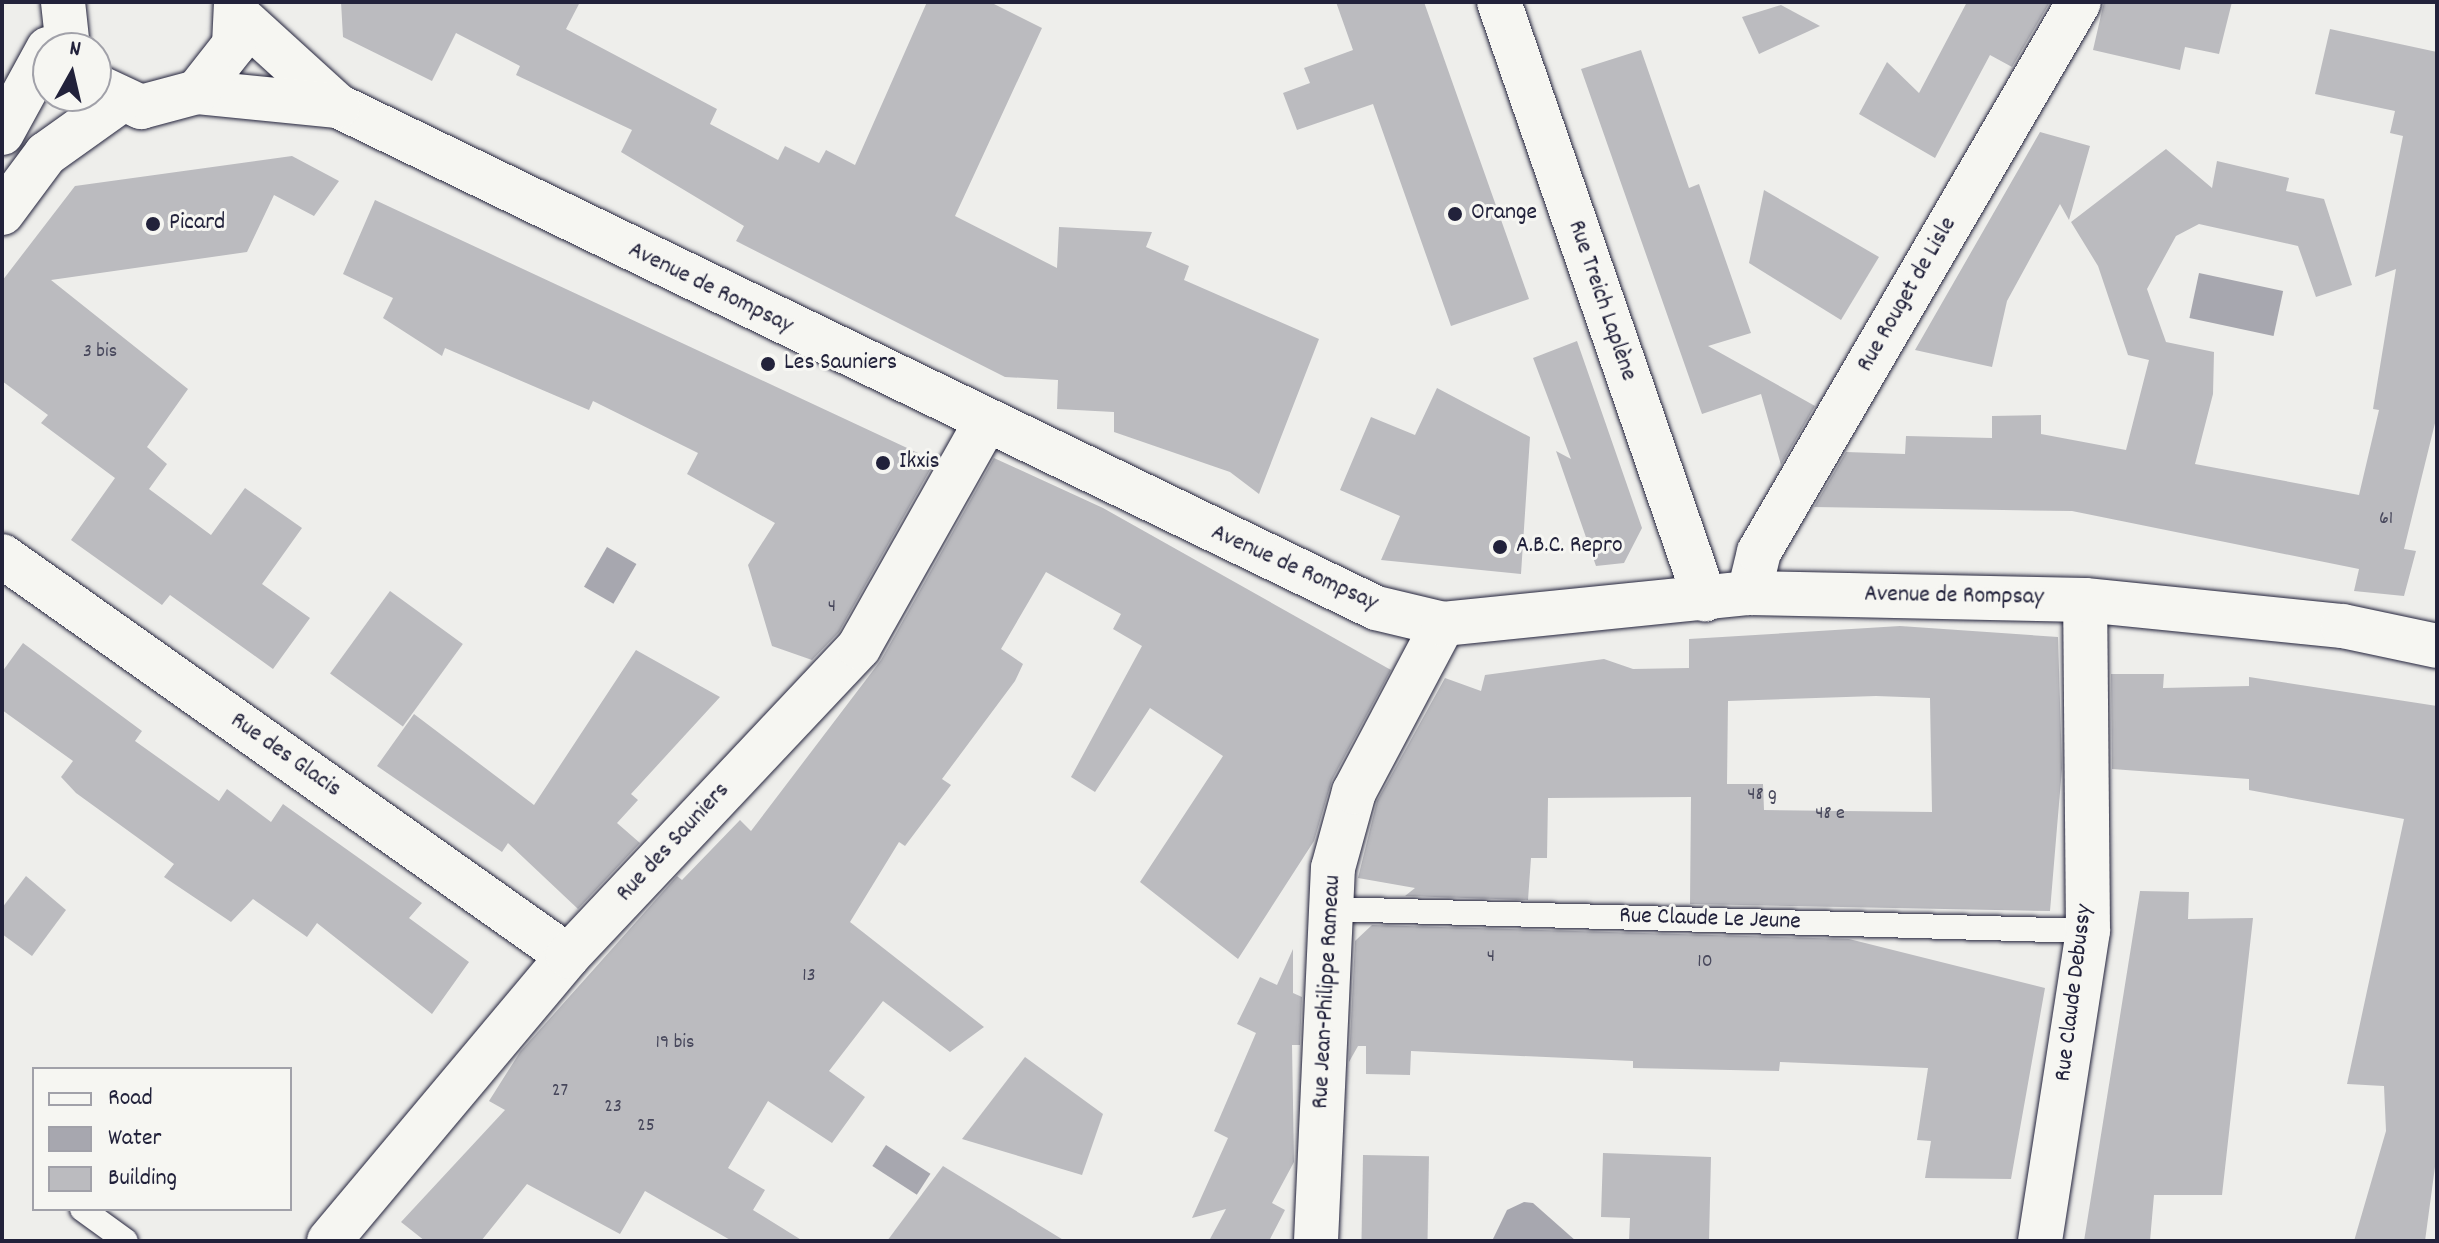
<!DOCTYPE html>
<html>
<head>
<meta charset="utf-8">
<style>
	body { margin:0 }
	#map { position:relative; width:2439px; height:1243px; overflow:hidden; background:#eeeeeb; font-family:Dekko,sans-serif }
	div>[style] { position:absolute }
	.water>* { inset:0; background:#a7a7af; transform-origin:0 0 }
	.building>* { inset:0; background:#bbbbbf; transform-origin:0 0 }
	.roads { filter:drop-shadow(0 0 2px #22223b) drop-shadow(0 0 2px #22223b) }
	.service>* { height:24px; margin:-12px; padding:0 12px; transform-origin:12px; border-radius:12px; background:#f6f6f2 }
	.minor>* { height:44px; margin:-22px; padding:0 22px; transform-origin:22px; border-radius:22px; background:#f6f6f2 }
	.tertiary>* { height:44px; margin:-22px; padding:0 22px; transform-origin:22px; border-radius:22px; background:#f6f6f2 }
	.primary>* { height:44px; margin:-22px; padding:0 22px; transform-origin:22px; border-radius:22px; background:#f6f6f2 }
	.dots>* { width:22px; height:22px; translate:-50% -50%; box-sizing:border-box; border:4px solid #f6f6f2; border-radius:50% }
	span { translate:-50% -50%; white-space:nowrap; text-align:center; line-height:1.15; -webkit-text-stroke:6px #f6f6f2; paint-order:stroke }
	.number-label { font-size:20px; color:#48485c }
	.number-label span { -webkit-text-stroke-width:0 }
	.poi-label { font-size:24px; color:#22223b }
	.left { translate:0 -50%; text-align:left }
	.street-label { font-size:24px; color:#22223b }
	.frame { position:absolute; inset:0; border:4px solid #22223b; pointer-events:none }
	.legend { position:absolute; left:32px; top:1067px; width:260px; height:144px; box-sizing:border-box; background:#f6f6f2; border:2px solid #a1a1a9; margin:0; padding:10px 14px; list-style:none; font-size:24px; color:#22223b }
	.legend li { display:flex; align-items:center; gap:16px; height:40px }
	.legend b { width:40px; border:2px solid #a1a1a9 }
	.north { position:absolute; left:32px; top:32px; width:80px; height:80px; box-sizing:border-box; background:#f6f6f2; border:2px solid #a1a1a9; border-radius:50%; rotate:8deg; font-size:22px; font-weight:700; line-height:32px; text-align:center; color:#22223b }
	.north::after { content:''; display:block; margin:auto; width:28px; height:36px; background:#22223b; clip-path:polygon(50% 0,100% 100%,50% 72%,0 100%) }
</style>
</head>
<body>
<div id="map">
	<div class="water">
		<i style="left:2199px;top:273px;width:86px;height:46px;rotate:12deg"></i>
		<i style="left:607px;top:547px;width:34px;height:46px;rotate:30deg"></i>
		<i style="left:886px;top:1145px;width:53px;height:25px;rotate:33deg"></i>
		<i style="clip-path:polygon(1524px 1202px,1533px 1203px,1576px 1241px,1492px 1241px,1507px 1210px)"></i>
	</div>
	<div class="building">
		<i style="clip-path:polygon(341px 2px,580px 2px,566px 29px,717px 109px,710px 124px,778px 160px,785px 146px,819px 163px,826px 150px,855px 165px,927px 2px,990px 2px,1042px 28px,955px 216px,1057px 268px,1059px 227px,1152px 232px,1146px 247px,1189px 266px,1184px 280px,1319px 339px,1259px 494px,1230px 472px,1114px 432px,1114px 412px,1057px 409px,1058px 380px,1005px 377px,736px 241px,744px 226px,621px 152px,632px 130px,516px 75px,520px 66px,456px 33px,432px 81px,343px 37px)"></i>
		<i style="clip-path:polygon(1336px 2px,1424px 2px,1529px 299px,1451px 326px,1373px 104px,1297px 130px,1283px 93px,1310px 83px,1304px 68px,1353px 50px)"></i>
		<i style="clip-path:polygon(1967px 2px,2050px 2px,2012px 67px,1990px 55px,1935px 158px,1859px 114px,1887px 62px,1919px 93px)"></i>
		<i style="clip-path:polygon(2104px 2px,2232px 2px,2219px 54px,2185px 47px,2180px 70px,2093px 50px)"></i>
		<i style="clip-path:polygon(1781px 5px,1820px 26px,1759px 54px,1742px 17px)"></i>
		<i style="clip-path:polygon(2330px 29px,2437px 52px,2437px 415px,2404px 549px,2416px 551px,2404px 596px,2354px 591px,2359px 569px,2072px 511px,1814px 507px,1846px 452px,1905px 454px,1906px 436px,1992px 438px,1992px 416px,2041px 415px,2041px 434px,2126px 450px,2149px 360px,2128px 355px,2098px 266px,2071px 222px,2166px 149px,2212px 188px,2217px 161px,2289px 178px,2286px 191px,2324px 199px,2352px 285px,2316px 297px,2298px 246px,2199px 224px,2176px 236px,2147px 289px,2166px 342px,2214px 352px,2213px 394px,2195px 464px,2359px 495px,2379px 410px,2373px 409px,2396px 269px,2375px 277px,2403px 136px,2390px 133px,2395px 111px,2315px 94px)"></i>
		<i style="clip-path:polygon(1641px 50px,1689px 188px,1699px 184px,1751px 333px,1708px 346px,1815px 406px,1781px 465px,1761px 394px,1702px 414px,1581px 69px)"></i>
		<i style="clip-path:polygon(2040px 132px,2090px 146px,2069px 220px,2060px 204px,2007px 301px,1992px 367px,1915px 350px)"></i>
		<i style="clip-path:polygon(292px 156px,339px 181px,314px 216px,274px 195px,247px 252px,51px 280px,188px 389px,147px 447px,167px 464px,149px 489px,211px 535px,245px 488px,302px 528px,262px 584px,310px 618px,273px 669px,170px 595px,162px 605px,71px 540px,115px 478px,41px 423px,48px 415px,2px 381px,2px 281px,75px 186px)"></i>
		<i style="clip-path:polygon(1764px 190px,1879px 257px,1841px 320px,1749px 263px)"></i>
		<i style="clip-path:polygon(375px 200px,935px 461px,839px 632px,812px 660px,772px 646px,748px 565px,775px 523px,687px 474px,698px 453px,593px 401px,589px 410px,445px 348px,442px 356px,383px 318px,393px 298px,343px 274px)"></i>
		<i style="clip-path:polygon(1577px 341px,1642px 528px,1624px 563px,1596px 566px,1556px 451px,1571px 459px,1533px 358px)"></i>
		<i style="clip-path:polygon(1437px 388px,1530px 437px,1521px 574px,1381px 560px,1400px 516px,1340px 490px,1371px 417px,1415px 435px)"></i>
		<i style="clip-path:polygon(994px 458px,1103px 508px,1391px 670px,1332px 780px,1314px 841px,1238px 959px,1140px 882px,1223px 756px,1150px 708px,1095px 792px,1071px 777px,1142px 646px,1113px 629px,1121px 614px,1046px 572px,1001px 649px,1023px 664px,1015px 681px,942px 779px,951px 785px,905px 846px,899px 842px,850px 922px,984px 1027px,950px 1052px,883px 1001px,829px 1071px,865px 1097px,832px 1143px,768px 1101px,728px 1168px,765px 1190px,753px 1210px,803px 1241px,732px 1241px,645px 1191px,620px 1234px,527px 1184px,481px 1241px,425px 1241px,401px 1222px,505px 1110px,489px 1101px,520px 1052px,677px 876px,682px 880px,740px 820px,751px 831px,881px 660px)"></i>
		<i style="left:390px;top:591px;width:90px;height:102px;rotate:36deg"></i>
		<i style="clip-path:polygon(evenodd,1900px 626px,2058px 637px,2062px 768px,2050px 911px,1690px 904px,1691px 797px,1548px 798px,1547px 858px,1531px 858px,1528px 900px,1405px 896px,1415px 888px,1358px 878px,1377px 801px,1445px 678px,1481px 691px,1485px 675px,1604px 659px,1633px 669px,1689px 668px,1689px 639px,1900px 626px,1876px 696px,1930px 698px,1932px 812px,1764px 810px,1763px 784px,1727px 784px,1728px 701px,1876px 696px)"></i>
		<i style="clip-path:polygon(23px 643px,142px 731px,135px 741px,219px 801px,227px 789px,271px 822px,283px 804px,422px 903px,409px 918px,469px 962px,432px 1014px,317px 923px,307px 937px,253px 899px,231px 922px,164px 877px,174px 864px,76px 793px,61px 777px,73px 761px,2px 710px,2px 672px)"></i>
		<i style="clip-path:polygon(636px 650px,720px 697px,631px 794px,638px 800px,617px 823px,640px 843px,578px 909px,508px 843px,502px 852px,377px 766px,414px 714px,534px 805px)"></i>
		<i style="clip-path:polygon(2111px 674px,2164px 674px,2163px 688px,2249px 686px,2249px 677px,2437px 706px,2437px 1152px,2425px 1241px,2354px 1241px,2386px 1131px,2384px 1086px,2347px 1084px,2404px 819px,2249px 790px,2249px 779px,2112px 769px)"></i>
		<i style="clip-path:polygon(26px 876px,66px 910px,32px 956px,2px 934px,2px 908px)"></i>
		<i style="clip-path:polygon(2140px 891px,2189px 892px,2188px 919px,2253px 918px,2222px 1195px,2154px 1195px,2150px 1241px,2084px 1241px)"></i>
		<i style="clip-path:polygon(1372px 925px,1849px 939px,2045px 988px,2011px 1179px,1925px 1178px,1931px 1141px,1917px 1140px,1928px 1068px,1780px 1062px,1779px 1071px,1633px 1068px,1633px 1061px,1411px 1051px,1410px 1075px,1366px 1074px,1366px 1046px,1358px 1046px,1349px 1062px,1355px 941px)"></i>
		<i style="clip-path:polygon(1293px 949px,1293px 993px,1302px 997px,1300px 1045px,1292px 1045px,1294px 1162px,1272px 1203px,1285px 1210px,1269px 1241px,1209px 1241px,1226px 1209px,1192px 1218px,1228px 1138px,1214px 1131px,1256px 1033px,1237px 1024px,1260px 977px,1277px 985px)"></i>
		<i style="clip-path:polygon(1025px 1057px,1103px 1114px,1082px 1175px,962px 1139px)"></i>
		<i style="clip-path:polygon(1603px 1153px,1711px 1157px,1709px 1241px,1629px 1241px,1630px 1218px,1601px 1217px)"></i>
		<i style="left:1363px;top:1155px;width:66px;height:86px;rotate:1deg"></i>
		<i style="clip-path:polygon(943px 1166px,1065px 1241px,887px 1241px)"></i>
	</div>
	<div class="roads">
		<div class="service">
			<i style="left:1332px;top:909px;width:756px;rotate:1.67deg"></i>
			<i style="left:82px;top:1209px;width:54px;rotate:36deg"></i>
		</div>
		<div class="minor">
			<i style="left:2px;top:556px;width:693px;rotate:35.25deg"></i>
			<i style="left:1749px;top:593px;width:42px;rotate:-76.3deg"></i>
			<i style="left:1759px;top:552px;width:636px;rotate:-59.81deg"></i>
			<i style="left:329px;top:1241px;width:372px;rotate:-50deg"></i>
			<i style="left:568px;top:956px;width:424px;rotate:-46.7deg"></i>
			<i style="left:859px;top:647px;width:257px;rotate:-60.6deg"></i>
			<i style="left:1316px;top:1241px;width:373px;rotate:-87.4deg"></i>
			<i style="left:1333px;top:868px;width:79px;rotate:-74.6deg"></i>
			<i style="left:1354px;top:792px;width:190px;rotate:-62.1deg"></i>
			<i style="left:2040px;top:1241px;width:314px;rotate:-81.2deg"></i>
			<i style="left:2088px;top:931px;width:331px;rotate:-90.5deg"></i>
		</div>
		<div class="tertiary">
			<i style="left:1499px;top:2px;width:632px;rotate:70.96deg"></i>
			<i style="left:239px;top:16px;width:134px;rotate:42.3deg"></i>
			<i style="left:338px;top:106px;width:1153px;rotate:25.81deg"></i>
			<i style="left:1376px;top:608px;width:69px;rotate:13.4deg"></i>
			<i style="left:1443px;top:624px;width:308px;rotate:-5.8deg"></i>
			<i style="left:1749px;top:593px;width:336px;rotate:1.2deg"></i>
			<i style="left:2085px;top:600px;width:259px;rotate:5.8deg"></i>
			<i style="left:2343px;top:626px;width:96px;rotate:12deg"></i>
			<i style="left:197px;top:92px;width:142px;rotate:5.7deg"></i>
		</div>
		<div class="primary">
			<i style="left:63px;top:2px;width:46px;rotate:83.8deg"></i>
			<i style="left:96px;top:86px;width:50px;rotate:25deg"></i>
			<i style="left:141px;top:107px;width:58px;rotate:-15deg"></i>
			<i style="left:197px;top:92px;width:60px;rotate:-51.8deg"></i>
			<i style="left:234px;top:45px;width:43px;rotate:-87.3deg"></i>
			<i style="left:2px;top:133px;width:96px;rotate:-61.3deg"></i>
			<i style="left:2px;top:213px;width:74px;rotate:-53.3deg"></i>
			<i style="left:46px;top:154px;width:90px;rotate:-35.5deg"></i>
		</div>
	</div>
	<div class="dots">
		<i style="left:1455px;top:214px;background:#22223b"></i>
		<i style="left:153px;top:224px;background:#22223b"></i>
		<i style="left:768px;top:364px;background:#22223b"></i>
		<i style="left:883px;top:463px;background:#22223b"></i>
		<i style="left:1500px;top:547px;background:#22223b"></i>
	</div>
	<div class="number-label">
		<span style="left:100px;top:352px">3 bis</span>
		<span style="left:2386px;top:519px">61</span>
		<span style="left:832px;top:607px">4</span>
		<span style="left:1762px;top:795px">48 g</span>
		<span style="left:1830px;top:814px">48 e</span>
		<span style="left:1491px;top:957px">4</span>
		<span style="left:1705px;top:962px">10</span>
		<span style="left:809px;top:976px">13</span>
		<span style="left:675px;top:1043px">19 bis</span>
		<span style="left:560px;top:1091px">27</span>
		<span style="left:613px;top:1107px">23</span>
		<span style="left:646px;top:1126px">25</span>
	</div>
	<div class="poi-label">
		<span class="left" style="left:1471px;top:214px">Orange</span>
		<span class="left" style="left:169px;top:224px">Picard</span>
		<span class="left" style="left:784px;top:364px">Les Sauniers</span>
		<span class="left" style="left:899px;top:463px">Ikxis</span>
		<span class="left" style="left:1516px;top:547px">A.B.C. Repro</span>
	</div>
	<div class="street-label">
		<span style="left:710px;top:289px;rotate:26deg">Avenue de Rompsay</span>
		<span style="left:1908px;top:295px;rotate:-60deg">Rue Rouget de Lisle</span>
		<span style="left:1601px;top:301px;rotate:71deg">Rue Treich Laplène</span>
		<span style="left:1294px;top:569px;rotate:24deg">Avenue de Rompsay</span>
		<span style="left:1954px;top:597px;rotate:1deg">Avenue de Rompsay</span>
		<span style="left:285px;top:756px;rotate:35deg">Rue des Glacis</span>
		<span style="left:674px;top:843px;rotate:-47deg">Rue des Sauniers</span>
		<span style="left:1710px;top:920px;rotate:2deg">Rue Claude Le Jeune</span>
		<span style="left:1328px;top:992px;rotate:-87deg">Rue Jean-Philippe Rameau</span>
		<span style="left:2075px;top:993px;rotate:-83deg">Rue Claude Debussy</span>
	</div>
	<div class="frame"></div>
	<ul class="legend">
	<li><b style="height:10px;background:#f6f6f2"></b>Road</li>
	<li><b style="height:22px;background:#a7a7af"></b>Water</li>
	<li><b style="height:22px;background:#bbbbbf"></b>Building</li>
	</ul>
	<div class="north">N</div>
</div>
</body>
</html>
